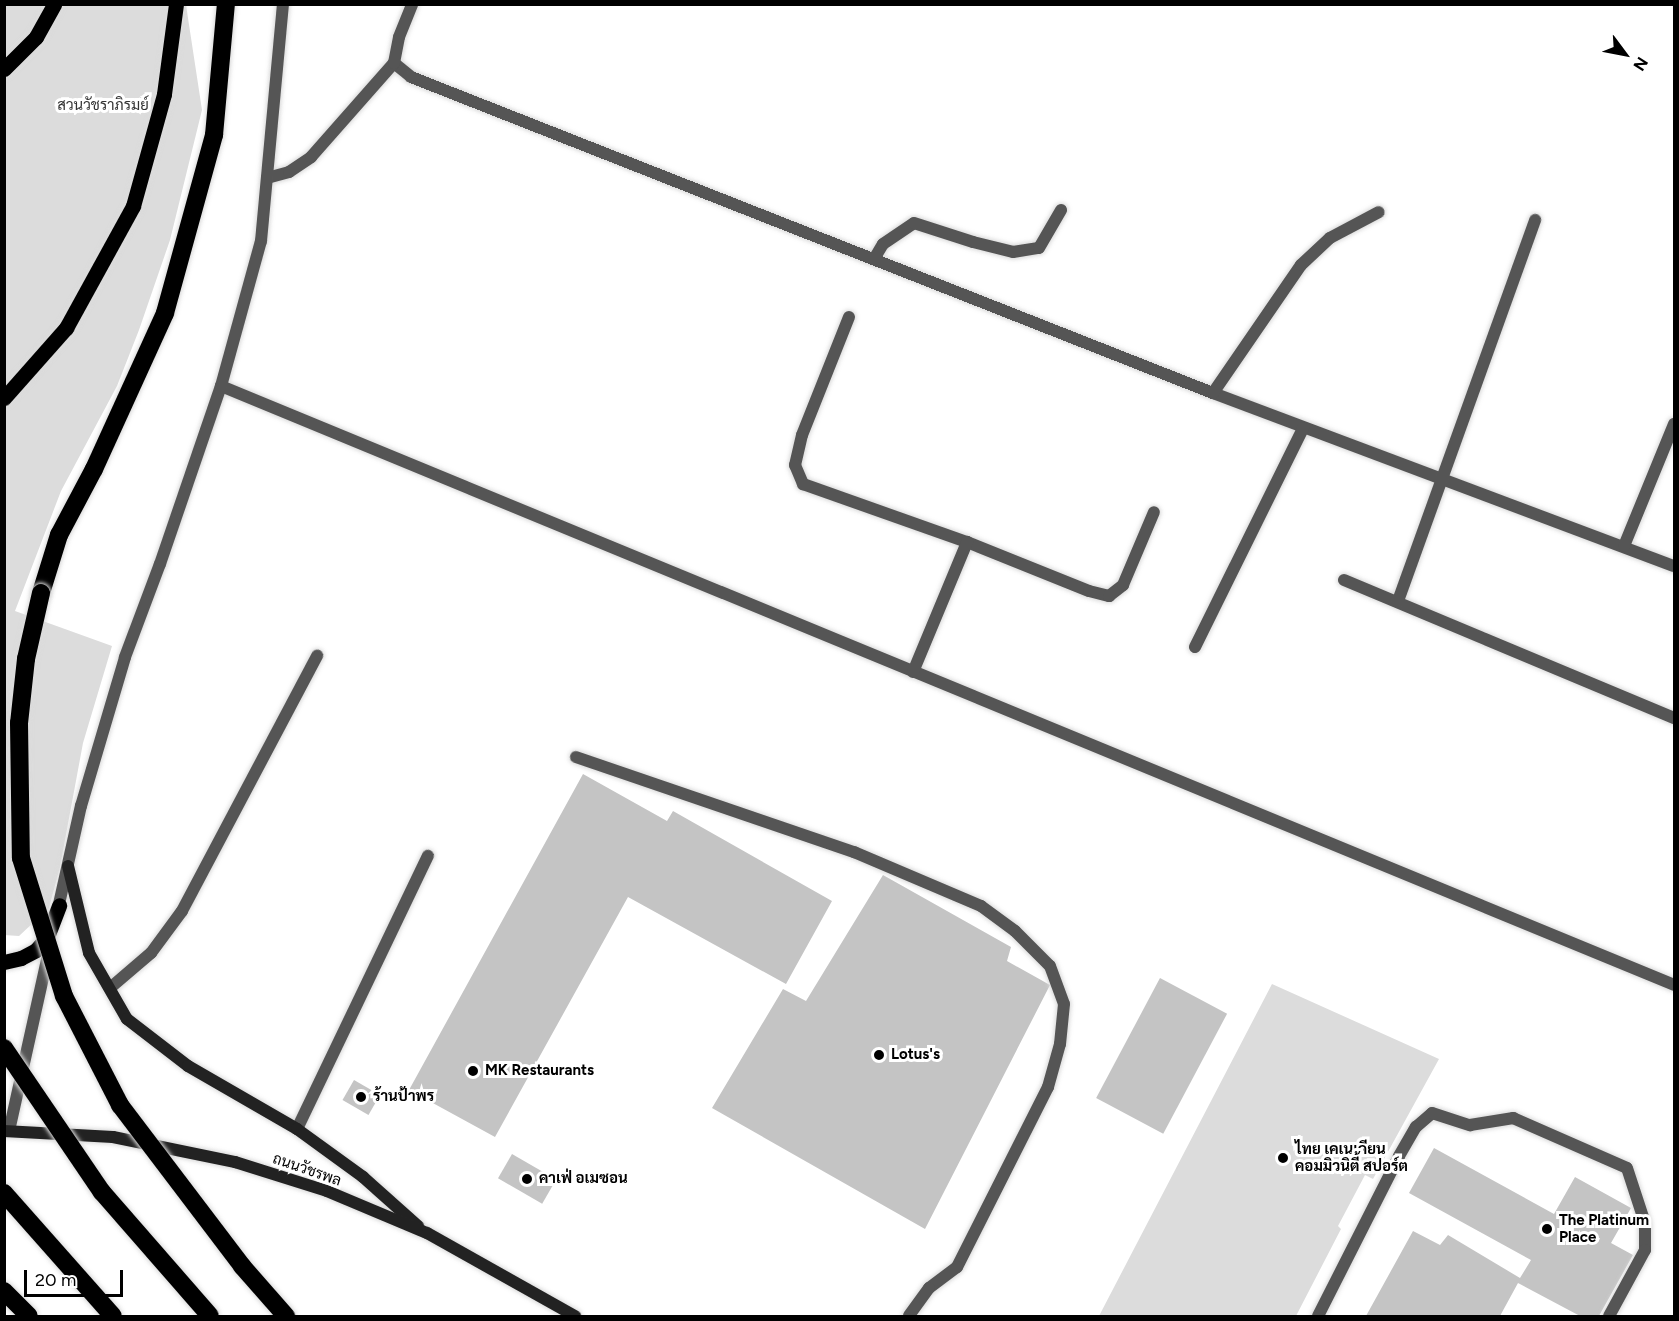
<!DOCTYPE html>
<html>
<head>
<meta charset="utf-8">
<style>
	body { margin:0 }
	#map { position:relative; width:1679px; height:1321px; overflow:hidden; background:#fff; font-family:Figtree,Sarabun,sans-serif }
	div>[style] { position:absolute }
	.green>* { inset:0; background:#dcdcdc }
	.building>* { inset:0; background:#c4c4c4; transform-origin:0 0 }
	.roads { filter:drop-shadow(0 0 2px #dbdbdb) drop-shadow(0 0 2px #dbdbdb) }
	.lane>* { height:12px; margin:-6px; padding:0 6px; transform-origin:6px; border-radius:6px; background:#555 }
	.street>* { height:12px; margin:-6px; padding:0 6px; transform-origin:6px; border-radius:6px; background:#555 }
	.secondary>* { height:12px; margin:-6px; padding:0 6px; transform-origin:6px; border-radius:6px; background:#222 }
	.primary>* { height:15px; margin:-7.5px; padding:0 7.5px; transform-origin:7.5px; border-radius:7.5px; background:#000 }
	.highway>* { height:18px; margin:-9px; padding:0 9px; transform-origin:9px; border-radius:9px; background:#000 }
	.bridges { filter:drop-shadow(0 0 2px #dbdbdb) drop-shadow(0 0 2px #dbdbdb) }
	.highway-bridge>* { height:18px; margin:-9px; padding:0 9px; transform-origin:9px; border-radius:9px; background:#000 }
	.dots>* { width:16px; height:16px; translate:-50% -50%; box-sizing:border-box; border:3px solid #fff; border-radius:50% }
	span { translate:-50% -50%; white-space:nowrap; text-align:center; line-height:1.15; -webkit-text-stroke:6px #fff; paint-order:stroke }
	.park-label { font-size:15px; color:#333 }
	.poi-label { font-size:15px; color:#000; font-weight:700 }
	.left { translate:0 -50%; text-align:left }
	.street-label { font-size:15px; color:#000 }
	.frame { position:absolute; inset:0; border:6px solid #000; pointer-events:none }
	.north { position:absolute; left:1595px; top:24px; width:60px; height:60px; -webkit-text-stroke:4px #fff; paint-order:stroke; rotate:122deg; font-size:16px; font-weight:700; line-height:24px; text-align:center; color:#000 }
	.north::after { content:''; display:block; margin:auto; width:21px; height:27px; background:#000; clip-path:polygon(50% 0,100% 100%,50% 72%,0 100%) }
	.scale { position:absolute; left:24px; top:1270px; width:99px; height:27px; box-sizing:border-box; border:3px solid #000; border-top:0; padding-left:8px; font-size:18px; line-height:21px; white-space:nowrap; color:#000; -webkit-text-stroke:4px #fff; paint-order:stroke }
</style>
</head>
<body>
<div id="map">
	<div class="green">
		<i style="clip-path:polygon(4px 5px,186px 5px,202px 110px,170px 240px,139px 330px,117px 386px,61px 491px,15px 611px,112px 646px,83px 743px,60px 867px,49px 908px,19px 936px,4px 935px)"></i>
		<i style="clip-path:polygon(1272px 984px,1439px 1059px,1373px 1179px,1365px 1175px,1338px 1226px,1341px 1229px,1296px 1316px,1099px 1316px)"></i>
	</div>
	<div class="building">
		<i style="clip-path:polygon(583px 774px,667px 821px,673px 811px,832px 901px,786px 984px,628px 897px,495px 1137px,409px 1090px)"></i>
		<i style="clip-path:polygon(883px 875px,1011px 947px,1007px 961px,1050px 985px,925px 1229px,712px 1108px,783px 989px,806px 1001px)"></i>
		<i style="left:1160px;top:978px;width:76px;height:136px;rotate:28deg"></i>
		<i style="left:354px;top:1080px;width:30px;height:23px;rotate:30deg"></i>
		<i style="clip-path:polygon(1434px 1148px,1554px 1214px,1575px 1177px,1631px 1208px,1611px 1243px,1633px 1255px,1599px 1316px,1580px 1316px,1518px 1283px,1500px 1316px,1366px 1316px,1413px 1231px,1440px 1245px,1448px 1235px,1520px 1278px,1531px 1260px,1409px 1193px)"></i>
		<i style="left:512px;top:1154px;width:51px;height:28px;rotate:30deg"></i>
	</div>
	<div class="roads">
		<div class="lane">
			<i style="left:874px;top:259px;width:17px;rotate:-59deg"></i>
			<i style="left:883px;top:244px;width:37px;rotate:-34deg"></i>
			<i style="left:914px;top:223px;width:62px;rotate:17.9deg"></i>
			<i style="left:973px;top:242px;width:41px;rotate:14deg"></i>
			<i style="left:1013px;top:252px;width:26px;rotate:-9deg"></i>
			<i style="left:1039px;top:248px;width:44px;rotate:-59.9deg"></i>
			<i style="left:576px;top:757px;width:294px;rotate:18.9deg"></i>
			<i style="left:854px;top:852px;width:138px;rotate:23deg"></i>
			<i style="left:981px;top:906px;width:42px;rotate:36.3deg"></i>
			<i style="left:1015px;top:931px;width:49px;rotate:45deg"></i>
			<i style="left:1050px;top:966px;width:40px;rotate:69.8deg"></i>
			<i style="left:1064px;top:1004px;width:40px;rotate:95.7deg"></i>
			<i style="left:1060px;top:1044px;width:45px;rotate:105.6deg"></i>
			<i style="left:1048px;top:1087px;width:202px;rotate:116.8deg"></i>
			<i style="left:957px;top:1267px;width:35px;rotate:143deg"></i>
			<i style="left:929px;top:1288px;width:34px;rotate:126deg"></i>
			<i style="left:1318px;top:1316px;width:179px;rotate:-63.1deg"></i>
			<i style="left:1399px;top:1156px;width:34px;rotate:-60deg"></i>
			<i style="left:1416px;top:1127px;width:21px;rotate:-41deg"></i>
			<i style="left:1432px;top:1113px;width:40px;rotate:18deg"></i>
			<i style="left:1470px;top:1125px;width:44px;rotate:-9.2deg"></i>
			<i style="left:1513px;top:1118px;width:124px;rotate:23.7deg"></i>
			<i style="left:1627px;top:1168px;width:58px;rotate:71.9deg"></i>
			<i style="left:1645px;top:1223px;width:27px;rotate:90deg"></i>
			<i style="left:1645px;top:1250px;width:75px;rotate:118.6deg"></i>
		</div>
		<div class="street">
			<i style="left:394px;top:63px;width:22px;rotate:39deg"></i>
			<i style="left:411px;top:77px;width:862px;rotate:21.51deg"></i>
			<i style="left:1213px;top:393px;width:492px;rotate:20.6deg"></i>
			<i style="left:267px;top:178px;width:23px;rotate:-15deg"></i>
			<i style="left:289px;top:172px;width:27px;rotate:-34deg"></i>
			<i style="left:311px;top:157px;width:125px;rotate:-48.6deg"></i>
			<i style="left:394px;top:63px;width:26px;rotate:-79deg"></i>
			<i style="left:399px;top:37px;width:35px;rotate:-68deg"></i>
			<i style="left:849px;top:317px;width:127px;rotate:111.7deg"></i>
			<i style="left:802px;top:435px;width:31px;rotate:103deg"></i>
			<i style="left:795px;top:465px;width:21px;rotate:67deg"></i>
			<i style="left:803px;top:484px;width:174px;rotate:19.5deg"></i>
			<i style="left:967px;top:542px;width:131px;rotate:21.9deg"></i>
			<i style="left:1089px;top:591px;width:21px;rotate:14deg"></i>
			<i style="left:1109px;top:596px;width:18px;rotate:-38deg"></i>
			<i style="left:1123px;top:585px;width:79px;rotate:-67deg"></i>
			<i style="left:221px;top:386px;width:1572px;rotate:22.4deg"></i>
			<i style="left:1213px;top:393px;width:155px;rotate:-55.5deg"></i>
			<i style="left:1301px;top:265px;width:40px;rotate:-43deg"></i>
			<i style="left:1330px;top:238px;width:55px;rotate:-28deg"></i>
			<i style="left:1624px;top:546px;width:132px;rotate:-67.7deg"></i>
			<i style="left:1344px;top:580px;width:358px;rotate:22.7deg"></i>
			<i style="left:1398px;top:601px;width:405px;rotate:-70.2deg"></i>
			<i style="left:1195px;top:647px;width:244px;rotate:-63.7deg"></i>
			<i style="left:913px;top:672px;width:141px;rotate:-67.4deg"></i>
			<i style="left:57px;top:913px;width:110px;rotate:-77.4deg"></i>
			<i style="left:81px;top:806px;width:155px;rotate:-73.5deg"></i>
			<i style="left:125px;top:657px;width:99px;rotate:-69.4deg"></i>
			<i style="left:160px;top:564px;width:188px;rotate:-71.1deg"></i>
			<i style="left:221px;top:386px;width:150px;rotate:-74.6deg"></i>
			<i style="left:261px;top:241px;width:238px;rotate:-84.7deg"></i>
			<i style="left:110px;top:988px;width:54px;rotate:-40.5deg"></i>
			<i style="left:151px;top:953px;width:52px;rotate:-53.6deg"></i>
			<i style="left:182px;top:911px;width:289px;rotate:-62.1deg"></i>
			<i style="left:297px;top:1129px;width:303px;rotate:-64.4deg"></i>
			<i style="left:9px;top:1131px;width:184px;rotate:-77.5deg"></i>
		</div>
		<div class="secondary">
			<i style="left:68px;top:866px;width:89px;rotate:76.4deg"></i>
			<i style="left:89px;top:953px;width:76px;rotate:60.1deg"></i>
			<i style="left:127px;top:1019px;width:77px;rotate:37.6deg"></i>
			<i style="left:188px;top:1066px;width:126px;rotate:30deg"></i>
			<i style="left:297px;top:1129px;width:82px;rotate:36deg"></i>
			<i style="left:363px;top:1177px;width:74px;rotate:41.7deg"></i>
			<i style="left:4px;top:1131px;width:109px;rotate:3.2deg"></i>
			<i style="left:113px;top:1137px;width:125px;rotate:11.6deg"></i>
			<i style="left:235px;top:1162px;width:96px;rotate:17.5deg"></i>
			<i style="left:327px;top:1191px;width:108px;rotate:22.8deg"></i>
			<i style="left:427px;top:1233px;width:170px;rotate:29.3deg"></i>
		</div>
		<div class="primary">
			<i style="left:4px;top:69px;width:45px;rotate:-45deg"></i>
			<i style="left:36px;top:37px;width:38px;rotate:-61deg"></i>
			<i style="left:4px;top:398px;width:94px;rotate:-48.5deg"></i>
			<i style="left:66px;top:328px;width:139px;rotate:-61.2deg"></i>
			<i style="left:133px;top:206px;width:116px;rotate:-74.5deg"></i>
			<i style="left:164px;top:94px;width:91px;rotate:-82.4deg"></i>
			<i style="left:4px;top:962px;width:17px;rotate:-13deg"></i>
			<i style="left:21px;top:958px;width:17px;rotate:-28deg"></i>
			<i style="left:36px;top:950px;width:17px;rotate:-50deg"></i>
			<i style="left:47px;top:937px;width:34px;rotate:-69deg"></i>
		</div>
		<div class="highway">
			<i style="left:41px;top:593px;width:61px;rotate:-72.8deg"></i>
			<i style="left:59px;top:535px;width:75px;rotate:-62.1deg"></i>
			<i style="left:94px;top:469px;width:171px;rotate:-65.5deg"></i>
			<i style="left:165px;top:313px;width:185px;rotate:-74.6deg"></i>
			<i style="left:214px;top:135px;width:132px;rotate:-84.8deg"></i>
			<i style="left:4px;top:1193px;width:164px;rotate:48.5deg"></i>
			<i style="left:4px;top:1291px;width:35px;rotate:45deg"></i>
		</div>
	</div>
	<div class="bridges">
		<div class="highway-bridge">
			<i style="left:41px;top:593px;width:68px;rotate:102.8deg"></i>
			<i style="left:26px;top:659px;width:64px;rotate:96.2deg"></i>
			<i style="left:19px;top:723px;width:135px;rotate:89.2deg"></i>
			<i style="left:21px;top:858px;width:145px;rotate:72.7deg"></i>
			<i style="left:64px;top:996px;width:123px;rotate:62.8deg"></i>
			<i style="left:120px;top:1105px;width:202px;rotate:52.8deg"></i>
			<i style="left:242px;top:1266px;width:67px;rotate:48.7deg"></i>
			<i style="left:4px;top:1048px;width:174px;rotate:55.8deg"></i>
			<i style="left:102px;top:1192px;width:164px;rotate:48.9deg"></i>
		</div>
	</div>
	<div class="dots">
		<i style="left:879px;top:1055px;background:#000"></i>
		<i style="left:473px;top:1071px;background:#000"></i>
		<i style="left:361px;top:1097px;background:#000"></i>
		<i style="left:1283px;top:1158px;background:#000"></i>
		<i style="left:527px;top:1179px;background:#000"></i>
		<i style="left:1547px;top:1229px;background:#000"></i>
	</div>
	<div class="park-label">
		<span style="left:103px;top:106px">สวนวัชราภิรมย์</span>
	</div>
	<div class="poi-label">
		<span class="left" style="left:891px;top:1055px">Lotus's</span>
		<span class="left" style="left:485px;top:1071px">MK Restaurants</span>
		<span class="left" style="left:373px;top:1097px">ร้านป้าพร</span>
		<span class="left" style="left:1295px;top:1158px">ไทย เคเนเดียน<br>คอมมิวนิตี้ สปอร์ต</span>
		<span class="left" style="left:539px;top:1179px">คาเฟ่ อเมซอน</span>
		<span class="left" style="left:1559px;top:1229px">The Platinum<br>Place</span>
	</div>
	<div class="street-label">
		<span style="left:307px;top:1170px;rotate:19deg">ถนนวัชรพล</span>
	</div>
	<div class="frame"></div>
	<div class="north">N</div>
	<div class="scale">20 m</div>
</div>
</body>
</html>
